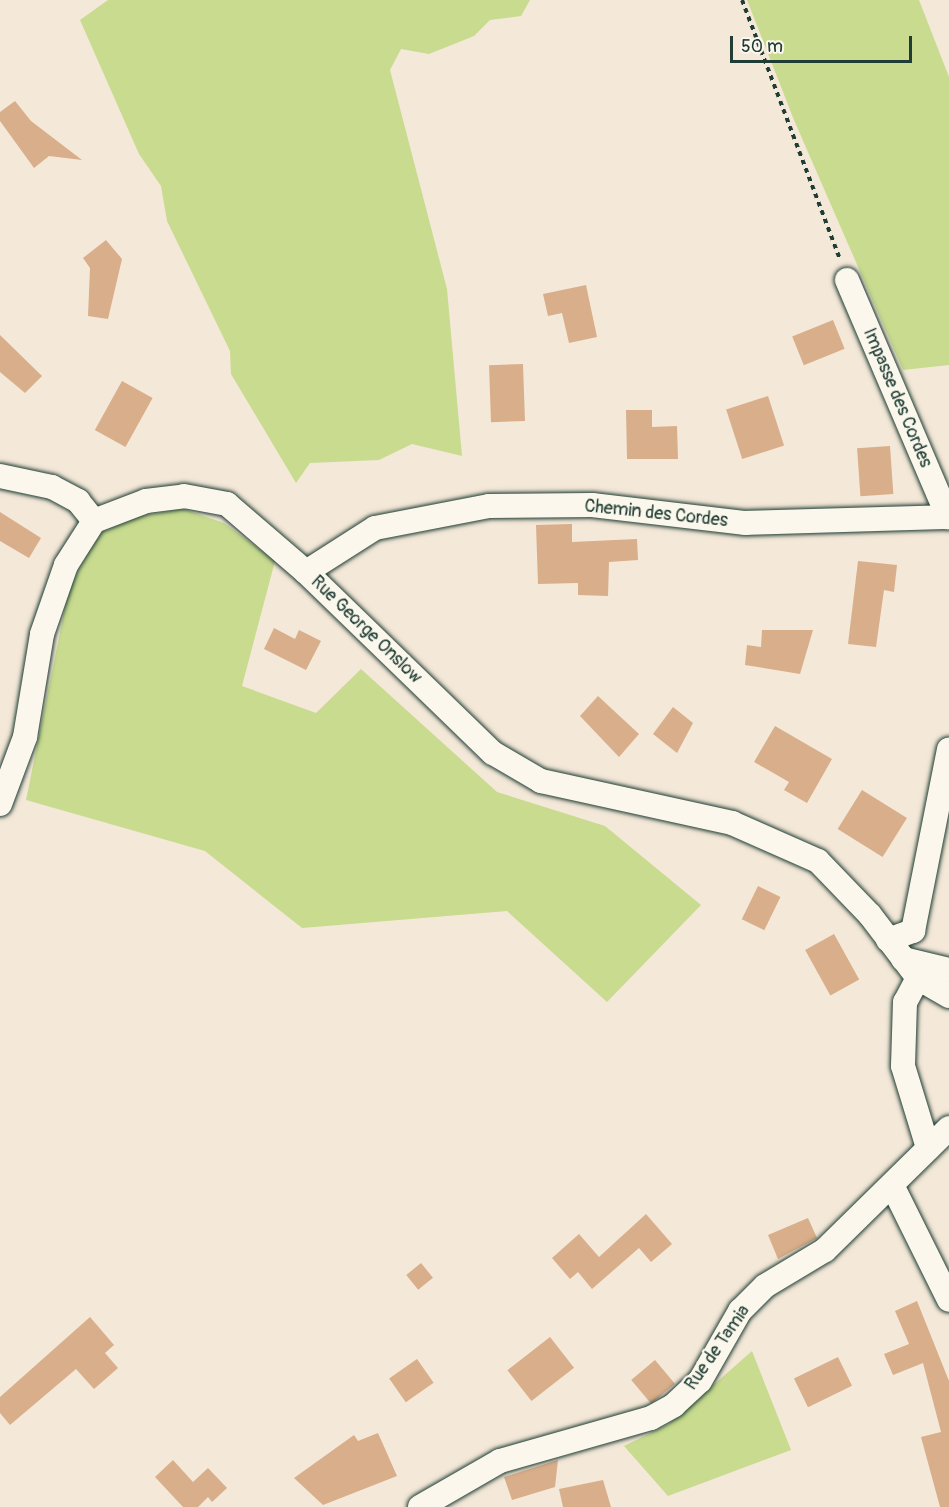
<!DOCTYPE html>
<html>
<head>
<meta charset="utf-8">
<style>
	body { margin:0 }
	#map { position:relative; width:949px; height:1507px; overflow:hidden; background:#f4e8d8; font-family:Pangolin,sans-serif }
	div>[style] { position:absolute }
	.green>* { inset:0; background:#c8db8f }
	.building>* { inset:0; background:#d9ae8a; transform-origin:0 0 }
	.path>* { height:4px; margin-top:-2px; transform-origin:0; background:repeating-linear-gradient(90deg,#1f3d34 0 4.5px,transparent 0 9px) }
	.roads { filter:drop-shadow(0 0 2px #1f3d34) drop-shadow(0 0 2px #1f3d34) }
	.minor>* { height:24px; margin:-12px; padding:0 12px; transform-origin:12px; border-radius:12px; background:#fbf7ec }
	span { translate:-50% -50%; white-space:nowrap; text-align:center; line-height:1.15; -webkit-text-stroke:4.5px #fbf7ec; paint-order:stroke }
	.street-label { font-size:18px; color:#1f3d34 }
	.scale { position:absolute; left:730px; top:36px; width:182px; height:27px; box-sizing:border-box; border:3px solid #1f3d34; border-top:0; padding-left:8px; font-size:18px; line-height:21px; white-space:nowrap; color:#1f3d34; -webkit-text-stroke:4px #fbf7ec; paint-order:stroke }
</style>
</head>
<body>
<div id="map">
	<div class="green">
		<i style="clip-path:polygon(108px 0,530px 0,521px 16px,490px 20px,474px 36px,429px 54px,401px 49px,390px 70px,447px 289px,462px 456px,412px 444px,379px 460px,310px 463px,296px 483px,231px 374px,230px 351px,167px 221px,161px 186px,139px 154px,80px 20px)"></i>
		<i style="clip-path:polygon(747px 0,919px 0,949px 77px,949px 365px,903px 370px,794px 120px)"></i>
		<i style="clip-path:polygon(183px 509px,224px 523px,275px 561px,242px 686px,316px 713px,361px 669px,497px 792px,605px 826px,701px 905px,607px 1002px,507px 911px,302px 928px,205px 851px,26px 800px,69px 588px,98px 534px,140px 516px)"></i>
		<i style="clip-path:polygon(752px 1351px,791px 1450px,668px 1496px,624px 1446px,669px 1424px)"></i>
	</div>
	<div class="building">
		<i style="clip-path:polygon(15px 101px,31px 121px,82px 160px,49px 156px,34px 168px,0 121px,0 112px)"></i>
		<i style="clip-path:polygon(106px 240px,122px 259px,108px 319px,88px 316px,90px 268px,83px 258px)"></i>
		<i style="clip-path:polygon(586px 285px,597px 337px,569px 343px,562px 313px,548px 316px,543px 294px)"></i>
		<i style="left:833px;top:320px;width:31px;height:44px;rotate:68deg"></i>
		<i style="clip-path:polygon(0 335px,42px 376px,25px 393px,0 372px)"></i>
		<i style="left:523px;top:364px;width:57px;height:34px;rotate:88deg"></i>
		<i style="left:122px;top:381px;width:35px;height:56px;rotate:29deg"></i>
		<i style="left:768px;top:396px;width:52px;height:44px;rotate:72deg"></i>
		<i style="clip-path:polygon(626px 410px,652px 410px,652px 427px,677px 426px,678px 459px,627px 459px)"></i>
		<i style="left:890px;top:446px;width:48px;height:33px;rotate:86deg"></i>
		<i style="clip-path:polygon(0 512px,41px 538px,29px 558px,0 541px)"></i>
		<i style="clip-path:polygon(572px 524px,572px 542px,637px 539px,638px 560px,609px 562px,608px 596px,578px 595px,578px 583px,538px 584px,536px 525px)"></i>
		<i style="clip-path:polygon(858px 561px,897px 565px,894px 592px,884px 590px,876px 647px,848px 644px)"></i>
		<i style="clip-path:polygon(274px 628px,295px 639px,299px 630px,321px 641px,306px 670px,264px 649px)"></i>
		<i style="clip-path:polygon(762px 630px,813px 630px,800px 674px,745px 665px,747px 645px,761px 647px)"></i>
		<i style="clip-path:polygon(598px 696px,639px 734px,619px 757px,580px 716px)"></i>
		<i style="clip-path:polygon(673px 707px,693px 723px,677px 753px,653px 734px)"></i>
		<i style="clip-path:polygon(775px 726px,832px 759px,807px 803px,784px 790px,789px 782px,754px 762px)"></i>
		<i style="left:862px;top:790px;width:53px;height:46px;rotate:32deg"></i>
		<i style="left:758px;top:886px;width:25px;height:37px;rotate:26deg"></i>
		<i style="left:834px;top:934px;width:52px;height:33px;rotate:61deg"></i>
		<i style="clip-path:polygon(646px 1214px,672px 1244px,651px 1262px,639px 1248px,592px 1289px,578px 1272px,570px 1279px,552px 1258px,579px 1234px,599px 1257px)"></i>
		<i style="clip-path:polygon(808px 1218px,817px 1238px,778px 1259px,768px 1235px)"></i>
		<i style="left:421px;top:1263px;width:19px;height:19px;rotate:51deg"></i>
		<i style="clip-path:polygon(917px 1301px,949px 1381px,949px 1507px,940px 1507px,921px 1437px,941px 1432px,923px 1363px,893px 1375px,884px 1354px,909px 1344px,895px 1311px)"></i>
		<i style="clip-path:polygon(90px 1317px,114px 1345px,105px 1353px,118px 1368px,94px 1389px,76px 1369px,10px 1425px,0 1413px,0 1397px)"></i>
		<i style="left:550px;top:1337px;width:39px;height:54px;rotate:52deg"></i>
		<i style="left:838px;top:1357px;width:32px;height:49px;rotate:64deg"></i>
		<i style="left:417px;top:1359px;width:29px;height:34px;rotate:55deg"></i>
		<i style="left:655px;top:1360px;width:31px;height:31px;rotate:50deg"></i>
		<i style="clip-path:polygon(378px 1433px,397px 1476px,323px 1505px,294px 1478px,354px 1435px,358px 1441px)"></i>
		<i style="clip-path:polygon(173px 1460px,193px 1482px,208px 1468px,227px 1488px,212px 1502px,208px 1497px,198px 1507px,183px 1507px,155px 1477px)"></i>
		<i style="clip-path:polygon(558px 1460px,555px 1487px,512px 1500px,504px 1477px)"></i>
		<i style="clip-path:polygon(603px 1480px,611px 1507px,563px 1507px,559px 1489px)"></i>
	</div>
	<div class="path">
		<i style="left:742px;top:0;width:278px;rotate:69.3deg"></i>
	</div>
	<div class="roads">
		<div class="minor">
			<i style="left:847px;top:280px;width:258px;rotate:66.9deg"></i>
			<i style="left:0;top:476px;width:53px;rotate:11.9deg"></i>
			<i style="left:52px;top:487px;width:30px;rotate:28deg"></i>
			<i style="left:78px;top:501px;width:26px;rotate:51deg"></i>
			<i style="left:306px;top:572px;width:82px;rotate:-32.5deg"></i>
			<i style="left:375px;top:528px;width:116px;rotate:-10.9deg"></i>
			<i style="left:489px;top:506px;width:103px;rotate:-0.6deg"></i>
			<i style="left:592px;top:505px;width:155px;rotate:6.7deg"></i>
			<i style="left:746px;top:523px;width:203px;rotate:-1.7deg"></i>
			<i style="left:0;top:804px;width:72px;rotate:-69.5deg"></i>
			<i style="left:25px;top:737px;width:104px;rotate:-80.6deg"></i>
			<i style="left:42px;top:634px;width:73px;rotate:-70.8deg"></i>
			<i style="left:66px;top:565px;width:52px;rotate:-57.5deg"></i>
			<i style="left:94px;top:521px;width:56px;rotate:-21deg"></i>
			<i style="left:146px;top:501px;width:38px;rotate:-7deg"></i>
			<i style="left:184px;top:496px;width:44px;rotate:10.5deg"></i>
			<i style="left:227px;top:504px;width:104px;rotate:40.7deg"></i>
			<i style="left:306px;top:572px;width:260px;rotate:44.1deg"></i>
			<i style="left:493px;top:753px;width:56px;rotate:30.3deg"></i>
			<i style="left:541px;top:781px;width:196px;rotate:12.4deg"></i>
			<i style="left:732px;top:823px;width:94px;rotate:23.8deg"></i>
			<i style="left:818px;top:861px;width:75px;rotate:46.1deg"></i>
			<i style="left:870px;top:915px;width:79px;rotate:52.7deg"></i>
			<i style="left:918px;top:978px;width:36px;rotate:30deg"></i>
			<i style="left:888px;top:940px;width:27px;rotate:-20deg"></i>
			<i style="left:913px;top:931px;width:185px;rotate:-78.8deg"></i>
			<i style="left:903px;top:959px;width:47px;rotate:13.4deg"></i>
			<i style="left:918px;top:978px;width:27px;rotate:118deg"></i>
			<i style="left:905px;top:1002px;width:64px;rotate:91.8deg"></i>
			<i style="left:903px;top:1066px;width:86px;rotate:73deg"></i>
			<i style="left:892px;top:1185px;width:128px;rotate:63.6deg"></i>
			<i style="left:420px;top:1507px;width:92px;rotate:-29.9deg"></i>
			<i style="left:500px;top:1461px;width:157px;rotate:-15.9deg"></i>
			<i style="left:651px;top:1418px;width:26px;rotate:-29deg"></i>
			<i style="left:674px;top:1405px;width:35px;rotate:-43deg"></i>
			<i style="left:700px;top:1381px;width:81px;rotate:-60.3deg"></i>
			<i style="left:740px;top:1311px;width:35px;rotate:-45deg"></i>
			<i style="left:765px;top:1286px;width:70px;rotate:-31deg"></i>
			<i style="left:825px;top:1250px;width:174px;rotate:-44.5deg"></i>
		</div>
	</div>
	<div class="street-label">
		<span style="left:897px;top:398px;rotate:67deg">Impasse des Cordes</span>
		<span style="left:656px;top:514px;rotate:6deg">Chemin des Cordes</span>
		<span style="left:366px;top:630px;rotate:44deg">Rue George Onslow</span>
		<span style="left:718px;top:1348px;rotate:-55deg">Rue de Tamia</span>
	</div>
	<div class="scale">50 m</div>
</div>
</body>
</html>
